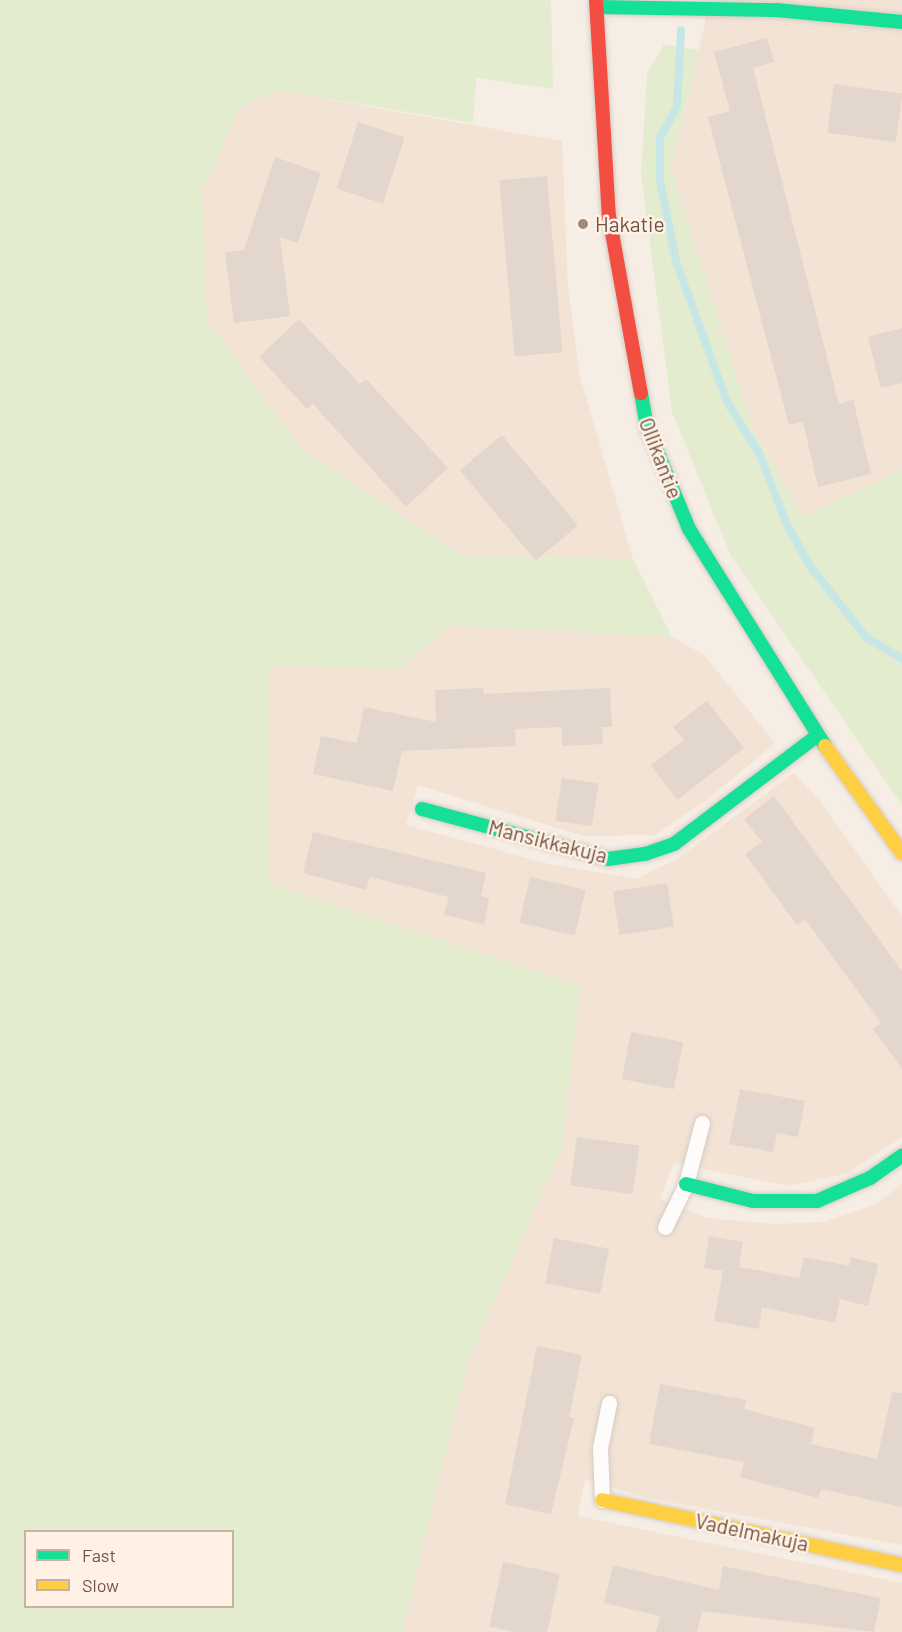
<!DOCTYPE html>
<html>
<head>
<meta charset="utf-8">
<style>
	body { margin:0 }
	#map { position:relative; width:902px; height:1632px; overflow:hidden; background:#f6eee5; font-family:Barlow,sans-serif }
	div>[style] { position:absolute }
	.residential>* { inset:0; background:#f2e3d4 }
	.green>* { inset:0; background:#e3eccf }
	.stream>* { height:8px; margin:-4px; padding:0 4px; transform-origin:4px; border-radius:4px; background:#c7e6e6 }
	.building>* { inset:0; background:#e2d6cd; transform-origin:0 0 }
	.roads { filter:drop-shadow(0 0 2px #d7cbc3) drop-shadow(0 0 2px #d7cbc3) }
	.lane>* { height:15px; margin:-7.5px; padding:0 7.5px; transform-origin:7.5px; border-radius:7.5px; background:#fefcfb }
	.fast>* { height:14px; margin:-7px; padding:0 7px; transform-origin:7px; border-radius:7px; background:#16e098 }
	.slow>* { height:14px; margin:-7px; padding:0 7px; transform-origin:7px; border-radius:7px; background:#ffcf43 }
	.jam>* { height:14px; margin:-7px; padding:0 7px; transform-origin:7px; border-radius:7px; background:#f24e42 }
	.dots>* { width:16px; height:16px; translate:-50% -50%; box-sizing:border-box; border:3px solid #fff2e5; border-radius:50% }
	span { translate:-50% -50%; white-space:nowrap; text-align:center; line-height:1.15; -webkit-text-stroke:5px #fff2e5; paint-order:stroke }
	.poi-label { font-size:21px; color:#735246 }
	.left { translate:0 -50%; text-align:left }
	.street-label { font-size:21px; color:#735246 }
	.legend { position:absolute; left:24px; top:1530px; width:210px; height:78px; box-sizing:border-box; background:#fff2e5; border:2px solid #c7b2a5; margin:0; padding:8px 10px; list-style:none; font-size:18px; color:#735246 }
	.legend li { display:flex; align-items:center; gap:12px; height:30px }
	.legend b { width:30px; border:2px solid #c7b2a5 }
</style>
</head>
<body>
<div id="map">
	<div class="residential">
		<i style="clip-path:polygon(705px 0,902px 0,902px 470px,803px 518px,752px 426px,671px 169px,705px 24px)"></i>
		<i style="clip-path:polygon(275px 90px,562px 141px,568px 287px,580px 376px,633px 559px,463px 556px,303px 451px,207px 320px,202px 192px,240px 108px)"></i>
		<i style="clip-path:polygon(450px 625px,672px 637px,704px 655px,775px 743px,707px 800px,655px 835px,583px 836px,418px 785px,406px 825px,549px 864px,636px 879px,678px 858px,794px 773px,820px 801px,902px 916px,902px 1137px,848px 1173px,789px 1186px,674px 1163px,660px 1199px,707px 1218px,775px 1224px,824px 1222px,877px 1204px,902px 1183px,902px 1545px,643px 1497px,585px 1479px,578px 1516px,902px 1583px,902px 1632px,402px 1632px,467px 1364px,562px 1147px,269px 883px,270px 665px,400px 669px)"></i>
	</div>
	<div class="green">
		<i style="clip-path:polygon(evenodd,0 0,551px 0,553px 89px,476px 78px,473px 123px,275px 90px,240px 108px,202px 192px,207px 320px,303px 451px,463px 556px,633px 559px,672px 637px,450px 625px,400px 669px,270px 665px,269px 883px,580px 986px,562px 1147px,467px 1364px,402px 1632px,0 1632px,0 0,26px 1532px,232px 1532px,232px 1606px,26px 1606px,26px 1532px)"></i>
		<i style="clip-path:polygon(664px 44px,699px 50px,671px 169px,752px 426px,802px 517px,902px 470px,902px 805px,731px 556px,672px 412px,641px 174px,647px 74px)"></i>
	</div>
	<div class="stream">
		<i style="left:681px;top:30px;width:77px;rotate:93deg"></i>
		<i style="left:677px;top:107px;width:35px;rotate:119deg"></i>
		<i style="left:660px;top:138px;width:43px;rotate:90deg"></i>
		<i style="left:660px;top:181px;width:82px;rotate:78.7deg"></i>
		<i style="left:676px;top:261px;width:150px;rotate:70.1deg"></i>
		<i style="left:727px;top:402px;width:60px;rotate:57.9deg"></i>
		<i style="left:759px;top:453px;width:77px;rotate:68.7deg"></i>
		<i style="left:787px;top:525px;width:47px;rotate:60.7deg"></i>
		<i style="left:810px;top:566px;width:90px;rotate:51.7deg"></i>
		<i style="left:866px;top:637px;width:42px;rotate:31.4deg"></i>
	</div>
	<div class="building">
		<i style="clip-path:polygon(767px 38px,774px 62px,753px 68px,839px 404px,853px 400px,871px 474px,818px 487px,803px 422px,789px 425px,708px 117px,730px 111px,714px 52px)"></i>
		<i style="left:834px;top:84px;width:69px;height:49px;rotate:8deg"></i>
		<i style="left:358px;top:122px;width:49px;height:70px;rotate:18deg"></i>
		<i style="clip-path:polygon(275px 157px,321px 173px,298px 243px,280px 237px,290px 316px,234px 323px,225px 252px,244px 250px)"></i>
		<i style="left:547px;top:176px;width:177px;height:48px;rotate:85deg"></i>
		<i style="clip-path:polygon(299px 319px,360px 384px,366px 379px,448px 468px,406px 507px,313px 404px,307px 409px,259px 357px)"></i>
		<i style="clip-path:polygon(902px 328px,902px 383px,881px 388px,868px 337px)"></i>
		<i style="left:502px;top:435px;width:118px;height:55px;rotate:50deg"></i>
		<i style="clip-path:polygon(483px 688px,484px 694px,610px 688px,612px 727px,602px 727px,603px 744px,562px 746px,562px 727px,515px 729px,516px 746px,402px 751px,393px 791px,313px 774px,321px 736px,357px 743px,364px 707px,436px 722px,435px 690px)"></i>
		<i style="clip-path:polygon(707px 701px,744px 748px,677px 800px,651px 765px,684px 740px,673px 727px)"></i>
		<i style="left:562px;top:778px;width:37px;height:43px;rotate:9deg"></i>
		<i style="clip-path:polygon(774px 796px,902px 971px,902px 1069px,873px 1029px,881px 1023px,805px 919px,797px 925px,745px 854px,762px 842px,744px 819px)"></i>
		<i style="clip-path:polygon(313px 832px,486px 873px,481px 896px,489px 898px,484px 924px,444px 915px,449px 897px,370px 877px,366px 890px,303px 873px)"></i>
		<i style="left:530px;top:877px;width:57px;height:47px;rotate:13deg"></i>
		<i style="left:667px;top:883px;width:44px;height:55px;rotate:81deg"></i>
		<i style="left:631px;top:1032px;width:53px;height:48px;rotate:11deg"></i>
		<i style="clip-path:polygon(740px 1089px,805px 1101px,798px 1137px,777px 1133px,773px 1152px,729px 1144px)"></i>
		<i style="left:577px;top:1137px;width:63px;height:49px;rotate:8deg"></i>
		<i style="clip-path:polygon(709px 1236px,743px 1242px,739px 1267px,799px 1278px,804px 1257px,849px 1266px,851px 1257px,878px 1264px,868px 1306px,840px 1299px,835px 1323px,762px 1307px,759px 1329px,714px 1321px,723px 1271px,704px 1268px)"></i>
		<i style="left:554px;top:1238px;width:56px;height:46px;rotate:11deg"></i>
		<i style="clip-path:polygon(537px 1346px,582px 1355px,569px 1417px,574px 1418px,551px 1514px,505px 1504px)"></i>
		<i style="clip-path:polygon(660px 1384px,746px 1400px,744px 1409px,815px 1428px,811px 1444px,877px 1459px,892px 1392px,902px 1393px,902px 1507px,821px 1489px,818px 1498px,740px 1477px,744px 1462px,649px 1444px)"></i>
		<i style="left:503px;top:1562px;width:58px;height:66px;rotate:12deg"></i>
		<i style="clip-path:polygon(613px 1565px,719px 1590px,723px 1566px,881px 1598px,874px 1632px,702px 1611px,697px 1632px,656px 1632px,660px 1616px,604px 1603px)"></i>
	</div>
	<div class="roads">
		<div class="lane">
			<i style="left:665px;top:1227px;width:48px;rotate:-64deg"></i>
			<i style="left:686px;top:1184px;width:63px;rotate:-75.3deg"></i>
			<i style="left:602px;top:1500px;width:52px;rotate:-92.2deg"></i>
			<i style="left:600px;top:1448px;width:46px;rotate:-78.7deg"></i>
		</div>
		<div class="fast">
			<i style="left:597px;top:7px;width:179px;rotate:1deg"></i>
			<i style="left:776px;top:10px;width:127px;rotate:5.4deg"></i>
			<i style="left:641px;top:393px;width:35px;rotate:80deg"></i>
			<i style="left:647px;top:427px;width:110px;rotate:67.6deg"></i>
			<i style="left:689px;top:529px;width:256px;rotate:57.9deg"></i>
			<i style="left:422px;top:809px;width:193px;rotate:15deg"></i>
			<i style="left:608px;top:859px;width:37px;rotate:-8deg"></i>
			<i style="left:645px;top:854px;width:31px;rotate:-19deg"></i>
			<i style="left:674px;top:844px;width:179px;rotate:-37.1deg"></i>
			<i style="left:686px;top:1184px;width:69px;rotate:14.2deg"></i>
			<i style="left:753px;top:1201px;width:64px"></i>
			<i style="left:817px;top:1201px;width:58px;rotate:-23.5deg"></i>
			<i style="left:870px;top:1178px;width:39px;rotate:-35deg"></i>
		</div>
		<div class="slow">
			<i style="left:825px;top:746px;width:132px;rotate:54.3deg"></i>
			<i style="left:602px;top:1500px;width:307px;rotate:12.2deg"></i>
		</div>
		<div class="jam">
			<i style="left:596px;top:0;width:216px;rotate:86.6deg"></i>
			<i style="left:609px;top:216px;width:180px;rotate:79.8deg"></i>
		</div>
	</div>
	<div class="dots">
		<i style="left:583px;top:224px;background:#a1897e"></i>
	</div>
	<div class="poi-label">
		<span class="left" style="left:595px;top:224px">Hakatie</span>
	</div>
	<div class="street-label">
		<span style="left:661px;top:458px;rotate:69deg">Ollikantie</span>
		<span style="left:548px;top:841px;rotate:14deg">Mansikkakuja</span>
		<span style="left:752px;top:1532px;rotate:12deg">Vadelmakuja</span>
	</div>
	<ul class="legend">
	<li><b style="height:8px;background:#16e098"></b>Fast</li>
	<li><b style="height:8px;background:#ffcf43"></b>Slow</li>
	</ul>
</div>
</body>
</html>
